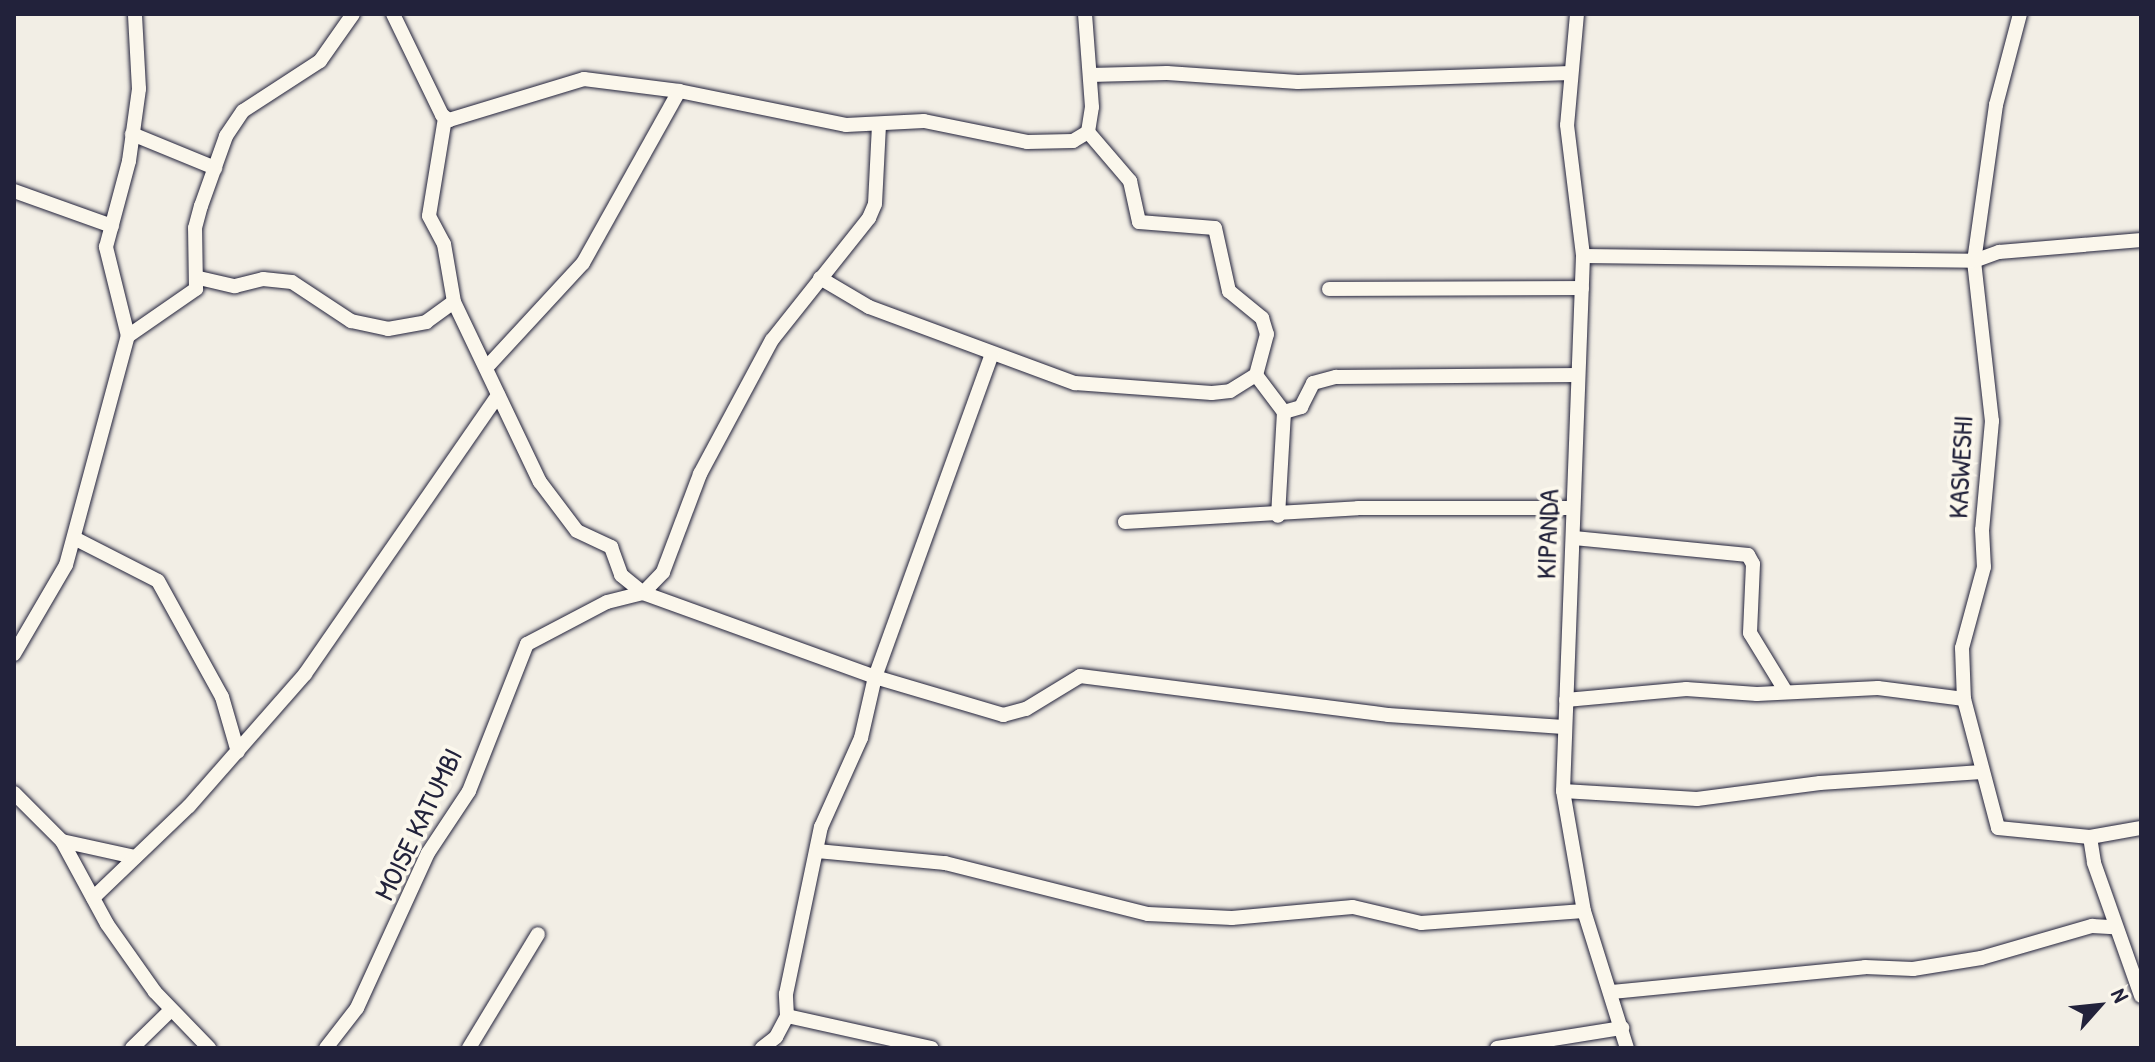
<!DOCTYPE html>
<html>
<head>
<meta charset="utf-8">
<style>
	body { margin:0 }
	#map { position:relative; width:2155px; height:1062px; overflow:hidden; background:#f2eee5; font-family:"Patrick Hand",sans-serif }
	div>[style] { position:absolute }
	.roads { filter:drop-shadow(0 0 2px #22223b) drop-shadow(0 0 2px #22223b) }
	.minor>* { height:14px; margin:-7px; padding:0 7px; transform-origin:7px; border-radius:7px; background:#fbf7ec }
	span { translate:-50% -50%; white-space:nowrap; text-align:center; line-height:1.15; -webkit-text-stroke:8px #fbf7ec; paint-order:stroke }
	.street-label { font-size:28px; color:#22223b }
	.frame { position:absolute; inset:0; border:16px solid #22223b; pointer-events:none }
	.north { position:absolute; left:2059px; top:966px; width:80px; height:80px; -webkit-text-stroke:6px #fbf7ec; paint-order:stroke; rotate:63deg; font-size:22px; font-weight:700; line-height:32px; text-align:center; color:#22223b }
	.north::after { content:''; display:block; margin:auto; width:28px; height:36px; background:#22223b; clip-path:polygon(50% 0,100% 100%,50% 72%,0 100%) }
</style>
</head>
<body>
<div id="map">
	<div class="roads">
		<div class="minor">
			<i style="left:393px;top:14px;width:112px;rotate:64.1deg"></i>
			<i style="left:442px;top:115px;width:9px;rotate:36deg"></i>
			<i style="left:449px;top:120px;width:141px;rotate:-16.9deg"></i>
			<i style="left:584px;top:79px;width:96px;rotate:7.2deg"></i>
			<i style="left:679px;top:91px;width:170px;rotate:11.5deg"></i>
			<i style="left:846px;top:125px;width:78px;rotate:-2.9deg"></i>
			<i style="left:924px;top:121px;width:105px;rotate:11.5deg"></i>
			<i style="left:1027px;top:142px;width:46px;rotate:-1.2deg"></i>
			<i style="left:1073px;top:141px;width:17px;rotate:-31deg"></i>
			<i style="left:1088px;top:132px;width:25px;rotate:-81deg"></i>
			<i style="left:1092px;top:107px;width:93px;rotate:-94.3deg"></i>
			<i style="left:1577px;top:14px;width:111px;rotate:95.1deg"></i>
			<i style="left:1567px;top:125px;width:132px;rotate:83deg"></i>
			<i style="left:1583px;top:256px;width:535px;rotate:92.14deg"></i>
			<i style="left:1563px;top:791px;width:122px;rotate:80.1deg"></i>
			<i style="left:1584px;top:911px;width:144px;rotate:72.6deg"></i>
			<i style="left:2020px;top:14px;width:94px;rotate:104.8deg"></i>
			<i style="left:1996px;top:105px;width:158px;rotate:98deg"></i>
			<i style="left:1974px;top:261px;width:161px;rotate:83.6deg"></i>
			<i style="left:1992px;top:421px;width:109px;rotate:95.2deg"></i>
			<i style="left:1982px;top:530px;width:37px;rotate:87deg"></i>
			<i style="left:1984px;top:567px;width:84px;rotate:105.2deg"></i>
			<i style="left:1962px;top:648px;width:51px;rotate:87.8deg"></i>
			<i style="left:1964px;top:699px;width:133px;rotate:75.2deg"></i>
			<i style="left:1998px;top:828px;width:92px;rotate:5.6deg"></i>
			<i style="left:2090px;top:837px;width:52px;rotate:-10deg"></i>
			<i style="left:1090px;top:75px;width:77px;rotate:-1.5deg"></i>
			<i style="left:1167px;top:73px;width:131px;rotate:3.9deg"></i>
			<i style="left:1298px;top:82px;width:273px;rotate:-1.9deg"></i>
			<i style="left:445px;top:118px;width:99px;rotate:99.3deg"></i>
			<i style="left:429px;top:216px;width:32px;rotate:62deg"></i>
			<i style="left:444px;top:244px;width:59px;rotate:80.2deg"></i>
			<i style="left:454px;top:302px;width:199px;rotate:64.5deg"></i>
			<i style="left:540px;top:482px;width:61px;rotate:52.9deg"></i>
			<i style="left:577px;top:531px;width:38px;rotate:25deg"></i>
			<i style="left:611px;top:547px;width:30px;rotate:70deg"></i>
			<i style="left:621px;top:575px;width:28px;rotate:39deg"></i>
			<i style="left:643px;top:593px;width:247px;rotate:19.9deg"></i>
			<i style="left:875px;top:677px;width:134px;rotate:16.5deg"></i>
			<i style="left:1003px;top:715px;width:24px;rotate:-15deg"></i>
			<i style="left:1026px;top:709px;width:63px;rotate:-31.4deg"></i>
			<i style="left:1080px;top:676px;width:310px;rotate:7.2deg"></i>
			<i style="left:1388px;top:715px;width:176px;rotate:3.9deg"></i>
			<i style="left:1088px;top:132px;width:65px;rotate:49.4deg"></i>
			<i style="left:1130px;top:181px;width:42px;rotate:77.6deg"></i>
			<i style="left:1139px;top:222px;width:76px;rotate:4.5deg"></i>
			<i style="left:1215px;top:228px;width:65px;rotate:77.5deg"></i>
			<i style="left:1229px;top:291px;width:43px;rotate:39.3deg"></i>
			<i style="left:1262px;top:318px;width:17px;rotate:73deg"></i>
			<i style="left:1267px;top:334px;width:42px;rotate:105deg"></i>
			<i style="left:1256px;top:375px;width:46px;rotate:52.9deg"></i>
			<i style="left:1284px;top:412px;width:104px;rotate:93.3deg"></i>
			<i style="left:132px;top:134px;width:90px;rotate:22.3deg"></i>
			<i style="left:14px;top:191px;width:104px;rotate:19.7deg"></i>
			<i style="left:1583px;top:256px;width:391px;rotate:0.7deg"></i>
			<i style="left:1974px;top:261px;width:27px;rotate:-20deg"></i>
			<i style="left:1999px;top:252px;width:143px;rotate:-4.8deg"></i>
			<i style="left:199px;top:278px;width:37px;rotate:13deg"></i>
			<i style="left:235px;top:286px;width:29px;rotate:-14deg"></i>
			<i style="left:263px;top:279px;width:29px;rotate:6deg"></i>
			<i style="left:292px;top:282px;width:71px;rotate:33.5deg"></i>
			<i style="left:351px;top:321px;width:38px;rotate:12deg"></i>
			<i style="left:388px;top:329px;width:39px;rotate:-10deg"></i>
			<i style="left:426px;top:322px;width:34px;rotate:-36deg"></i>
			<i style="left:820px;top:278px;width:57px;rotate:30.6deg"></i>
			<i style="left:869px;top:307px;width:220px;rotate:20.3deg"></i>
			<i style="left:1075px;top:383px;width:137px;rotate:4.2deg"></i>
			<i style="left:1212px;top:393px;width:18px;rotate:-6deg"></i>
			<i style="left:1230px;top:391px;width:31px;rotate:-32deg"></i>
			<i style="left:1329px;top:289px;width:253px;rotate:-0.2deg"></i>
			<i style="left:128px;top:336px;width:83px;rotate:-34.7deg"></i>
			<i style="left:196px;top:289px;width:61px;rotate:-90.9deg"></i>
			<i style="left:195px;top:228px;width:23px;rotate:-75deg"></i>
			<i style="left:201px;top:206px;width:74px;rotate:-70.3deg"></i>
			<i style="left:226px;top:136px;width:30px;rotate:-56deg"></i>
			<i style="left:243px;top:111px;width:92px;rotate:-33deg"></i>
			<i style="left:320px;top:61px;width:57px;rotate:-54.9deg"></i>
			<i style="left:486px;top:368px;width:143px;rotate:-47.3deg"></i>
			<i style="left:583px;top:263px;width:197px;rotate:-60.8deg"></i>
			<i style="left:1284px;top:412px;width:18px;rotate:-16deg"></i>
			<i style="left:1301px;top:407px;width:27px;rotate:-63deg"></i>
			<i style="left:1313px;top:383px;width:24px;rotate:-15deg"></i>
			<i style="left:1336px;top:377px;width:242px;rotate:-0.5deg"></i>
			<i style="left:1125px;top:522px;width:233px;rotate:-3.4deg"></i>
			<i style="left:1358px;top:508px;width:215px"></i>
			<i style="left:74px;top:538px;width:94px;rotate:27.1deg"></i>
			<i style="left:158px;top:581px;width:132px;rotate:61.1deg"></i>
			<i style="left:222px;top:697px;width:57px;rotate:73.8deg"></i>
			<i style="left:1574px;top:538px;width:175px;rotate:5.6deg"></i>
			<i style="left:1748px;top:555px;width:10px;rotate:61deg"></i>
			<i style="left:1753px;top:564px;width:69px;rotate:92.5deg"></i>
			<i style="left:1750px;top:633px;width:69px;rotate:58.6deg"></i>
			<i style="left:14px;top:654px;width:103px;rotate:-59.7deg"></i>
			<i style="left:66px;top:565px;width:237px;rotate:-74.9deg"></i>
			<i style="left:128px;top:336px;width:92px;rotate:-103.9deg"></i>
			<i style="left:106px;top:247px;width:89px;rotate:-75deg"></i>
			<i style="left:129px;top:161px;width:73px;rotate:-82.1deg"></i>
			<i style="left:139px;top:89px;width:75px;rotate:-93.1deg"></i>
			<i style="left:1566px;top:700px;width:121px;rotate:-5.2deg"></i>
			<i style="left:1686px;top:689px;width:71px;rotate:4deg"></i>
			<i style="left:1757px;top:694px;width:121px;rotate:-2.8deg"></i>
			<i style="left:1878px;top:688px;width:87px;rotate:7.3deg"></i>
			<i style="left:1563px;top:791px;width:134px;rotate:3.4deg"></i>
			<i style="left:1697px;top:799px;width:124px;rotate:-7.4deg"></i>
			<i style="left:1820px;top:783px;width:162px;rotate:-3.9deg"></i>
			<i style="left:14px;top:793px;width:68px;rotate:45deg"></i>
			<i style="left:62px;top:841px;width:94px;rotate:61.5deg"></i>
			<i style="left:107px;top:924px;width:83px;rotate:54.8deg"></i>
			<i style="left:155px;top:992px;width:78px;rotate:46deg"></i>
			<i style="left:2090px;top:837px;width:26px;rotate:81deg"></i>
			<i style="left:2094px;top:863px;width:141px;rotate:70.5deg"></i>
			<i style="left:62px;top:841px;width:75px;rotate:12.4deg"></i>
			<i style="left:817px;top:851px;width:129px;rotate:5.4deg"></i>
			<i style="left:945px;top:863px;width:209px;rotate:14.1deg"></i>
			<i style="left:1148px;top:914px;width:84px;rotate:2.7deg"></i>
			<i style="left:1232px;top:918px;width:121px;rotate:-5.2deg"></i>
			<i style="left:1353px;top:907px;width:70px;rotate:13.2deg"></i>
			<i style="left:1421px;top:923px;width:163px;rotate:-4.2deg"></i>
			<i style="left:93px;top:898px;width:133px;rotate:-43.8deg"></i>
			<i style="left:189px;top:806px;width:176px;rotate:-48.7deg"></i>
			<i style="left:305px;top:674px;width:339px;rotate:-55.3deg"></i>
			<i style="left:1612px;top:992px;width:254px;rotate:-5.6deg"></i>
			<i style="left:1865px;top:967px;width:48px;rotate:2.4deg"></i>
			<i style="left:1913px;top:969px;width:69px;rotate:-9.2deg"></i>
			<i style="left:1981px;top:958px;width:116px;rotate:-16.1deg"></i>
			<i style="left:2092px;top:926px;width:22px;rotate:3deg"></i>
			<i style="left:787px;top:1016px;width:148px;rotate:12.5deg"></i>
			<i style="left:132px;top:1048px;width:54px;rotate:-44.3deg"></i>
			<i style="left:326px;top:1048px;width:51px;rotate:-52.2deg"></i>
			<i style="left:357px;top:1008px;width:170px;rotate:-65.4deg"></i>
			<i style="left:428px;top:853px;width:74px;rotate:-56.5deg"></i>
			<i style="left:469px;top:791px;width:158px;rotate:-68.5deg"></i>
			<i style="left:527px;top:644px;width:90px;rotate:-27.7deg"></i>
			<i style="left:607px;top:602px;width:37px;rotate:-14deg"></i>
			<i style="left:643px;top:593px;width:29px;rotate:-46deg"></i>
			<i style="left:663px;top:572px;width:105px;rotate:-69.3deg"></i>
			<i style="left:700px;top:474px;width:152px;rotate:-61.8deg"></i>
			<i style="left:772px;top:340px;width:156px;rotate:-51.5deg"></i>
			<i style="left:869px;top:218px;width:15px;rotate:-67deg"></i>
			<i style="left:875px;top:204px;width:78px;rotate:-87.1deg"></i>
			<i style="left:469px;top:1048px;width:133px;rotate:-58.8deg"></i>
			<i style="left:762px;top:1048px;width:18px;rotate:-38deg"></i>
			<i style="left:776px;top:1037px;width:24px;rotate:-62deg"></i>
			<i style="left:787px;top:1016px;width:22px;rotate:-93deg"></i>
			<i style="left:786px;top:994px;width:171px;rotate:-78.2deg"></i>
			<i style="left:821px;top:827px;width:98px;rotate:-65.8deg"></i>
			<i style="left:861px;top:738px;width:63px;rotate:-77.1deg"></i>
			<i style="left:875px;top:677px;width:344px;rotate:-70.1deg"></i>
			<i style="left:1497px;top:1048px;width:127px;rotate:-9.1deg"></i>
		</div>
	</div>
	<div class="street-label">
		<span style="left:1960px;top:467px;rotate:-87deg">KASWESHI</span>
		<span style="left:1547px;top:534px;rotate:-88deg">KIPANDA</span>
		<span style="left:418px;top:824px;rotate:-64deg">MOISE KATUMBI</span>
	</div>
	<div class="frame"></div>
	<div class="north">N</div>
</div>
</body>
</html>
